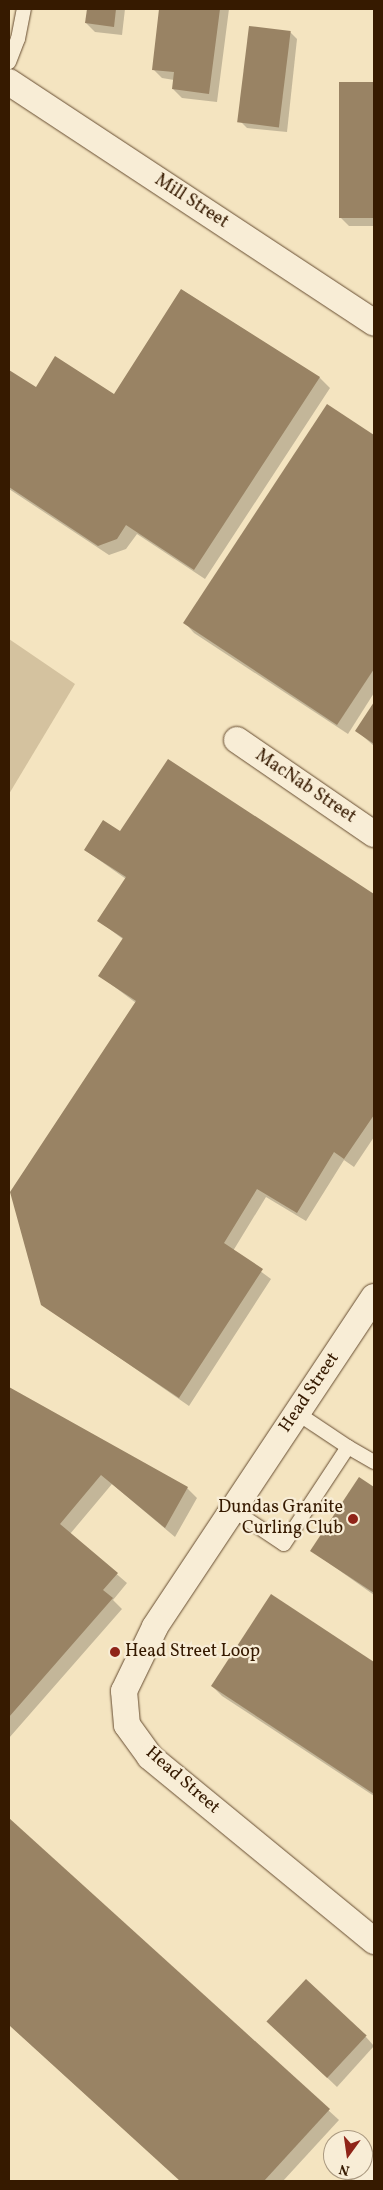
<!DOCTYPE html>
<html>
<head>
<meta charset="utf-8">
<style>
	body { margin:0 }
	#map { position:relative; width:383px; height:2190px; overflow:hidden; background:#f4e4c0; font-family:Vollkorn,serif }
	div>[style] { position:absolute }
	.green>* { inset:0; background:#d4c29f }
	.shadow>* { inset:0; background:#0003 }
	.building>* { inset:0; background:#998364; transform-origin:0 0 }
	.roads { filter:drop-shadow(0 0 1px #664c30) drop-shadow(0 0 1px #664c30) }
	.service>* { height:14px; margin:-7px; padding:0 7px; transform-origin:7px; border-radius:7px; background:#f8edd6 }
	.minor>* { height:26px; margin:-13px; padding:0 13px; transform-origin:13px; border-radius:13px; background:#f8edd6 }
	.dots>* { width:14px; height:14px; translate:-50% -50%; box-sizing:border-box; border:2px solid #f8edd6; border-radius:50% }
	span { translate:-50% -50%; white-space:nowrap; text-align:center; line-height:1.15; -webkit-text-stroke:4.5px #f8edd6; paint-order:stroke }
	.street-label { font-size:18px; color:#361a00 }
	.poi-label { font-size:18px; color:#361a00 }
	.right { translate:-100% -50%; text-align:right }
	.left { translate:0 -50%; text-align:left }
	.frame { position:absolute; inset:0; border:10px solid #361a00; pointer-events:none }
	.north { position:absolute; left:323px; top:2130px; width:50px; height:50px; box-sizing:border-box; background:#f8edd6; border:1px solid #aa9980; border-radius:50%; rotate:194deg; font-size:14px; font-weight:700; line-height:20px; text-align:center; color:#361a00 }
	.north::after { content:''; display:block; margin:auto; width:18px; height:22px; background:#8f2418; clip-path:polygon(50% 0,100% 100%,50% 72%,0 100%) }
</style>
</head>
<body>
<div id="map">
	<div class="green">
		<i style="clip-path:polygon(9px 639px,75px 684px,9px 794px)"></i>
	</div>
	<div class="shadow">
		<i style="clip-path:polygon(88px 9px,125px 9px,122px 35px,95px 32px,86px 23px)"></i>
		<i style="clip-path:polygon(160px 9px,229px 9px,217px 102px,182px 98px,173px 89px,174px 80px,162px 78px,153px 69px)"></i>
		<i style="clip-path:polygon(290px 32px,297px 39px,287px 132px,247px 128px,240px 121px)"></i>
		<i style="clip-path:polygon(340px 83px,374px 83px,374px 226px,349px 226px,340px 217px)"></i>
		<i style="clip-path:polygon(182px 290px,320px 378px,330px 388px,205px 579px,137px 534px,126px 549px,109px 555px,9px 489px,9px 371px,36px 389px,115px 396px)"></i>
		<i style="clip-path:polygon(327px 406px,374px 437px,374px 693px,348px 734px,194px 633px,185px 623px)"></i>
		<i style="clip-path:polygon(374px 704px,374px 746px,357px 731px)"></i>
		<i style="clip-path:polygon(168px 761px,374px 896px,374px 1137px,354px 1167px,344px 1160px,306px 1221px,266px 1197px,233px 1251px,271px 1279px,189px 1406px,42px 1304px,136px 1003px,100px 976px,124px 940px,99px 921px,126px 879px,85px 850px,121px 833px)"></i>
		<i style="clip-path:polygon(9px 1389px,187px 1488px,197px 1498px,175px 1537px,112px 1484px,70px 1534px,127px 1583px,113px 1600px,122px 1609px,9px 1738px)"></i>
		<i style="clip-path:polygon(359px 1478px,374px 1488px,374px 1595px,312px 1551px)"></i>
		<i style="clip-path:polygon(272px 1596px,374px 1664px,374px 1796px,222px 1696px,212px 1686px)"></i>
		<i style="clip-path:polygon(9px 1819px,339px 2120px,283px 2181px,181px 2181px,9px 2025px)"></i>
		<i style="clip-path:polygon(277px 2030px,366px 2037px,374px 2046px,337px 2087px)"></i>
	</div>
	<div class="building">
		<i style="clip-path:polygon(87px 9px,116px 9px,114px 27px,85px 23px)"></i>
		<i style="clip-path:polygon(159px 9px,220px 9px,209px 94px,172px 89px,174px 72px,152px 70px)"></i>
		<i style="left:249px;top:26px;width:42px;height:97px;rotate:7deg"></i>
		<i style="left:339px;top:82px;width:35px;height:136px"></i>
		<i style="clip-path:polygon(181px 289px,320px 377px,194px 570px,126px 525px,117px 539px,98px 546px,9px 487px,9px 370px,36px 387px,55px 356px,114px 394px)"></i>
		<i style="clip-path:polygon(327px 404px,374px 435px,374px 669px,337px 725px,183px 623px)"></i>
		<i style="clip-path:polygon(374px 702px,374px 744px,355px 731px)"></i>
		<i style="clip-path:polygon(168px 759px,374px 894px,374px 1115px,344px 1159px,334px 1152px,297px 1213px,257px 1189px,224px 1243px,263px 1269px,179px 1398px,41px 1305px,10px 1192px,136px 1001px,98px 976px,123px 938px,97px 921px,126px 877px,84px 850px,103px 820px,120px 831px)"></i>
		<i style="clip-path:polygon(9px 1387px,188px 1487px,165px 1528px,101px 1475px,60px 1524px,118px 1573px,103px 1590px,113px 1598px,9px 1717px)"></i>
		<i style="clip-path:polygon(359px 1477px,374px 1487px,374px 1593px,310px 1551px)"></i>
		<i style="clip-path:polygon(271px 1594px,374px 1662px,374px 1794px,211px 1686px)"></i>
		<i style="clip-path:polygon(9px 1818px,330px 2109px,264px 2181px,180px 2181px,9px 2025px)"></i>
		<i style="left:306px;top:1979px;width:83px;height:58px;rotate:43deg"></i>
	</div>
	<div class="roads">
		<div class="service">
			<i style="left:9px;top:62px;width:25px;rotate:-69deg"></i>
			<i style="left:18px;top:39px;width:31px;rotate:-79deg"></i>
			<i style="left:297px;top:1413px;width:61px;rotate:33.7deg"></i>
			<i style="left:233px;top:1510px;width:61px;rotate:33.7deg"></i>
			<i style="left:284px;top:1544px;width:116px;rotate:-56.6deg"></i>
			<i style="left:348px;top:1447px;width:30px;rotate:30deg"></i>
		</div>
		<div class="minor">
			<i style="left:9px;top:82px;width:437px;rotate:33.4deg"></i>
			<i style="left:237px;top:740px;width:166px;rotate:34.5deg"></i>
			<i style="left:374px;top:1297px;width:396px;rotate:123.6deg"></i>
			<i style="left:155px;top:1627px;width:71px;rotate:115.8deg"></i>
			<i style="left:124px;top:1691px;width:34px;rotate:85deg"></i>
			<i style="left:127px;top:1725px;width:39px;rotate:54deg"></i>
			<i style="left:150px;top:1757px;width:290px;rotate:39.4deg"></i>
			<i style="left:359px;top:2181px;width:22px;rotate:-47deg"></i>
		</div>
	</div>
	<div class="dots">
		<i style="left:353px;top:1519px;background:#8f2418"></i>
		<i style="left:115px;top:1652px;background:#8f2418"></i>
	</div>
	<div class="street-label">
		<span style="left:191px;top:202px;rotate:33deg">Mill Street</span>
		<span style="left:305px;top:787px;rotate:34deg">MacNab Street</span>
		<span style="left:310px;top:1393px;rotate:-56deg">Head Street</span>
		<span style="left:182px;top:1781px;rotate:41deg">Head Street</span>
	</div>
	<div class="poi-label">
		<span class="right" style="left:343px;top:1519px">Dundas Granite<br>Curling Club</span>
		<span class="left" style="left:125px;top:1652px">Head Street Loop</span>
	</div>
	<div class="frame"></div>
	<div class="north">N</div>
</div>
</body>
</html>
